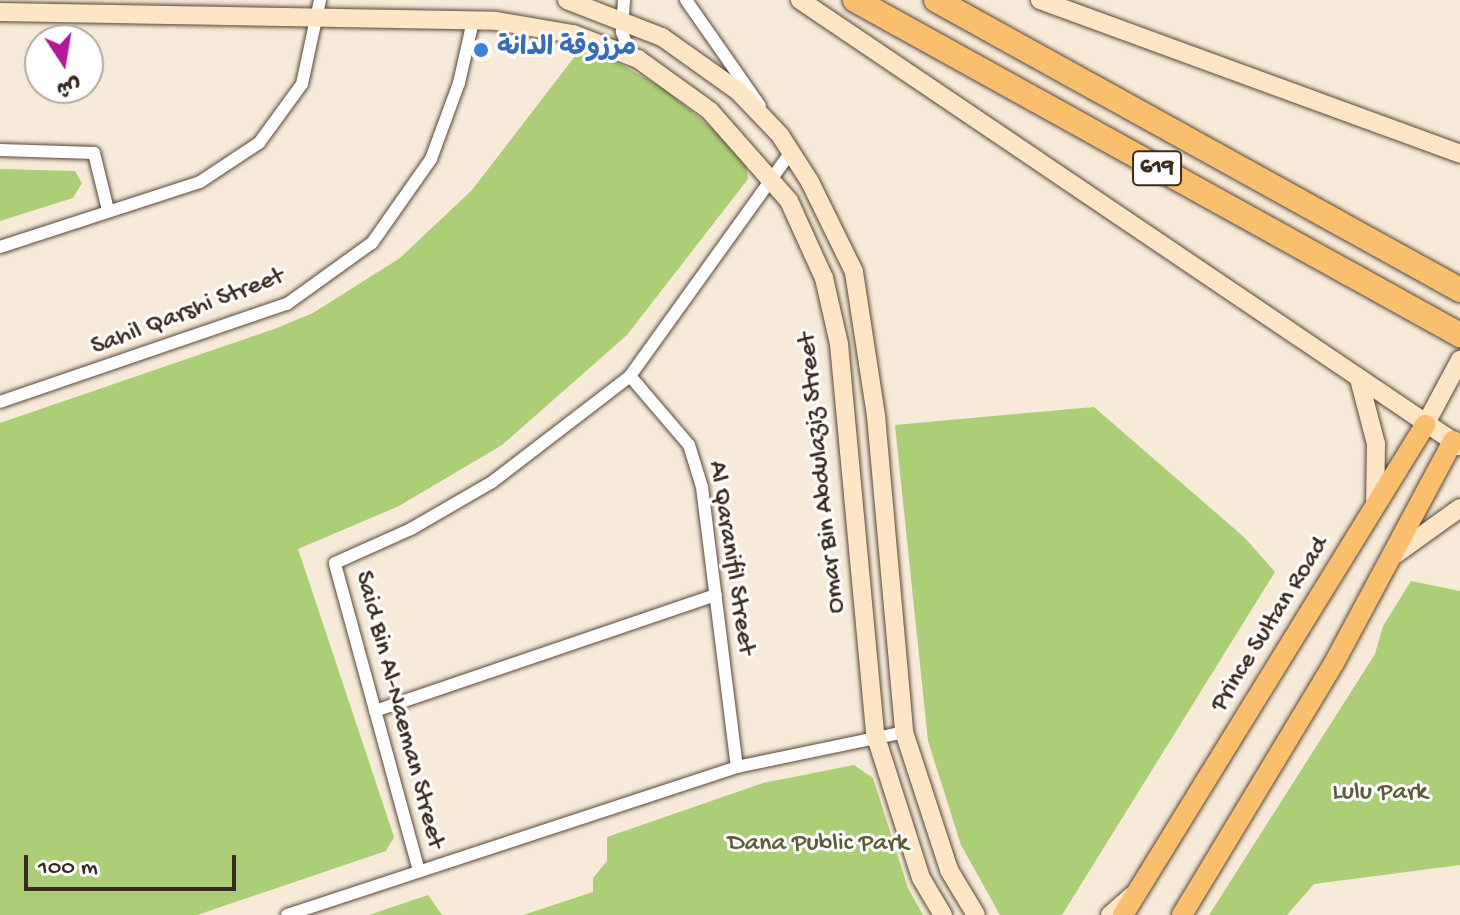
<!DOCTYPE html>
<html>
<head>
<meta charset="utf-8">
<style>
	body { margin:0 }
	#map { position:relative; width:1460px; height:915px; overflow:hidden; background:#f7ead8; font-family:"Gochi Hand","Playpen Sans Arabic",sans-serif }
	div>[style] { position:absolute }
	.green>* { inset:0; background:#acce76 }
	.roads { filter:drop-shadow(0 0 2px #57473a) drop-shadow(0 0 2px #57473a) }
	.street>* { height:12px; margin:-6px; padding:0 6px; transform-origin:6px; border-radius:6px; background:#fff }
	.secondary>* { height:18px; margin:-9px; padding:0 9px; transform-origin:9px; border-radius:9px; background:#fde5c5 }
	.primary>* { height:20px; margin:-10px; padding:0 10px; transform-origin:10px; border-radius:10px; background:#f9bf6d }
	.highway>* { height:24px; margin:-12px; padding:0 12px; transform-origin:12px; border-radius:12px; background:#f9bf6d }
	.dots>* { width:22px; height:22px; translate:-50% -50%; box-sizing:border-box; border:4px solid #fff; border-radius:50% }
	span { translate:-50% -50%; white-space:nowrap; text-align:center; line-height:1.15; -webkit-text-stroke:6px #fff; paint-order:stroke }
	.shield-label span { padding:2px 6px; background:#fff; border:2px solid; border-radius:6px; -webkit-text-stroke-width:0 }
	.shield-label { font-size:24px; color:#3b2a1e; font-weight:700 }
	.shop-label { font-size:26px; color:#366cbe; font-weight:700 }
	.left { translate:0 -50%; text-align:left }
	.street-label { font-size:26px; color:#3b2a1e }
	.park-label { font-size:26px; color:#5d5b38 }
	.north { position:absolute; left:24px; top:24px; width:80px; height:80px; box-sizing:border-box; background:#fff; border:2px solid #b1aaa5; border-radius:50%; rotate:168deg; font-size:22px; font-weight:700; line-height:32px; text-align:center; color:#3b2a1e }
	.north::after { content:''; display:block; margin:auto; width:28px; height:36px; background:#b5179e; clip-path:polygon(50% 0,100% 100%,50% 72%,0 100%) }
	.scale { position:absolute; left:24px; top:855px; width:212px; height:36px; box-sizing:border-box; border:4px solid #3b2a1e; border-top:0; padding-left:10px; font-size:24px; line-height:28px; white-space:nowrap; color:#3b2a1e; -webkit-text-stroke:6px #fff; paint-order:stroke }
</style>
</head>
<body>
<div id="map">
	<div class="green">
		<i style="clip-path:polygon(579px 51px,622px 65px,663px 88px,732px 145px,746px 164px,748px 179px,627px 335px,502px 445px,399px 506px,298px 549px,394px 837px,386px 851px,197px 915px,0 915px,0 423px,277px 328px,313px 313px,400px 258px,472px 190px)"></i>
		<i style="clip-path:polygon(0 169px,75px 171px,82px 183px,73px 198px,0 221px)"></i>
		<i style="clip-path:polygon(1094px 407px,1245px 538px,1275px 572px,1062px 915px,1000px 915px,961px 845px,928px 741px,895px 425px)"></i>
		<i style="clip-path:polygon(1411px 581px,1460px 591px,1460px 865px,1314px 884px,1287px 915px,1209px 915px,1375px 654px,1383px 626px)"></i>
		<i style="clip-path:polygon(854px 765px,873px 778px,908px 888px,923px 915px,523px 915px,593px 892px,593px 878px,607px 861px,607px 837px,763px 783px)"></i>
		<i style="clip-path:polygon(428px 895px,442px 915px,369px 915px)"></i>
	</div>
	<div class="roads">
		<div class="street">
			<i style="left:624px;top:0;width:32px;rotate:94deg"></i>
			<i style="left:622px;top:32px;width:27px;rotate:70deg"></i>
			<i style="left:686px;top:0;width:129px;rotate:55.1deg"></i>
			<i style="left:0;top:150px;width:94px;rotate:1.8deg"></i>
			<i style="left:94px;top:153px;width:59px;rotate:76.2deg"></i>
			<i style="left:0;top:247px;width:210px;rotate:-18deg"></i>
			<i style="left:200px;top:182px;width:71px;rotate:-33.5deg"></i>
			<i style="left:259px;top:143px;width:73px;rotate:-53.9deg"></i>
			<i style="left:302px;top:84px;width:86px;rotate:-77.9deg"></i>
			<i style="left:630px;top:376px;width:91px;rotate:49.5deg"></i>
			<i style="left:689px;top:445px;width:44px;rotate:72.8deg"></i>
			<i style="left:702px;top:487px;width:282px;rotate:82.9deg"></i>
			<i style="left:0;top:402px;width:303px;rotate:-18.9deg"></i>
			<i style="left:287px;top:304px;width:105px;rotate:-35.7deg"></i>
			<i style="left:372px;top:243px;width:103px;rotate:-54.9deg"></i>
			<i style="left:431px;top:159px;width:81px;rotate:-69.8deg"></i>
			<i style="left:459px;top:83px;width:64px;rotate:-77.3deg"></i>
			<i style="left:375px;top:711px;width:360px;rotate:-18.8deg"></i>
			<i style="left:419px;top:871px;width:319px;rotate:-105.3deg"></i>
			<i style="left:335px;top:563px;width:83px;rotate:-24.1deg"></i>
			<i style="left:411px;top:529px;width:94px;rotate:-30.1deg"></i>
			<i style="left:492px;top:482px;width:174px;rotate:-37.5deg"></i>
			<i style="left:630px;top:376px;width:276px;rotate:-54.3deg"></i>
			<i style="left:287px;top:915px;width:474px;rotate:-18.2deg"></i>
			<i style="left:737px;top:767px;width:171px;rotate:-11.8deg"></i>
		</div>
		<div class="secondary">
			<i style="left:567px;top:0;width:102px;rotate:21.3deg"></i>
			<i style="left:662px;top:37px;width:93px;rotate:35.4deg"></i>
			<i style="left:738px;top:91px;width:61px;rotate:46.3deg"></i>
			<i style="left:780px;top:135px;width:56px;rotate:57.4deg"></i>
			<i style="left:810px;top:182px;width:100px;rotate:63.9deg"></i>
			<i style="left:854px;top:272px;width:146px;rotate:81.3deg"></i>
			<i style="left:876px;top:416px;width:317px;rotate:84.9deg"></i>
			<i style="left:904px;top:732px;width:145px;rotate:71.9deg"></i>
			<i style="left:949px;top:870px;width:52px;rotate:59deg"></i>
			<i style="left:800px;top:0;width:797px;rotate:34.05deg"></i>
			<i style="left:1040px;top:0;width:447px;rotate:20.1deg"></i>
			<i style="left:0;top:12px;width:496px;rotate:1deg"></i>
			<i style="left:496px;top:21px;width:78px;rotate:9.6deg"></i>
			<i style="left:573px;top:34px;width:70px;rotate:21deg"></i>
			<i style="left:638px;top:59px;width:89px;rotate:35.8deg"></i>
			<i style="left:710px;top:111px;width:120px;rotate:48.7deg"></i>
			<i style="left:789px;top:201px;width:85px;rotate:65.6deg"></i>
			<i style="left:824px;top:278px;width:68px;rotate:77.2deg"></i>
			<i style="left:839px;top:344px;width:392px;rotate:84.7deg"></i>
			<i style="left:875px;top:734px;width:151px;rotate:72.3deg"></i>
			<i style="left:921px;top:878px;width:43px;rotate:59.3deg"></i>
			<i style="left:1359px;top:379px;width:67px;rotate:75.3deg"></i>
			<i style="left:1376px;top:444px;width:62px;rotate:90.9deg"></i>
			<i style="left:1425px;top:425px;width:74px;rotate:-61.7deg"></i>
			<i style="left:1396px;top:554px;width:79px;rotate:-35.7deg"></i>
			<i style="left:1110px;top:915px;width:30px;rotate:-41deg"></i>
		</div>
		<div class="primary">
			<i style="left:1123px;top:915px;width:576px;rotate:-58.35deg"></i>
			<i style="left:1182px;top:915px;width:294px;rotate:-58.9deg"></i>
			<i style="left:1334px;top:663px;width:252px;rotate:-61.8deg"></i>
		</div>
		<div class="highway">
			<i style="left:855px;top:0;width:692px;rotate:28.97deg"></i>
			<i style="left:936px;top:0;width:599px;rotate:28.96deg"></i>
		</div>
	</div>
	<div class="dots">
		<i style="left:481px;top:50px;background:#3f7fe0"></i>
	</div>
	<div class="shield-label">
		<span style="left:1157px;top:168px">619</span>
	</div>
	<div class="shop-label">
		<span class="left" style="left:497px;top:50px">مرزوقة الدانة</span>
	</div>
	<div class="street-label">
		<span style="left:188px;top:313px;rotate:-21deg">Sahil Qarshi Street</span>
		<span style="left:823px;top:473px;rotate:-96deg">Omar Bin Abdulaziz Street</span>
		<span style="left:730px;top:558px;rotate:81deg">Al Qaranifil Street</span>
		<span style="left:1271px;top:625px;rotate:-58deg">Prince Sultan Road</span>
		<span style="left:398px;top:710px;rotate:75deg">Said Bin Al-Naeman Street</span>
	</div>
	<div class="park-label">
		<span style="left:1380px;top:794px">Lulu Park</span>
		<span style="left:818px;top:845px">Dana Public Park</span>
	</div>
	<div class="north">ش</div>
	<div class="scale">100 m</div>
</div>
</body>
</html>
